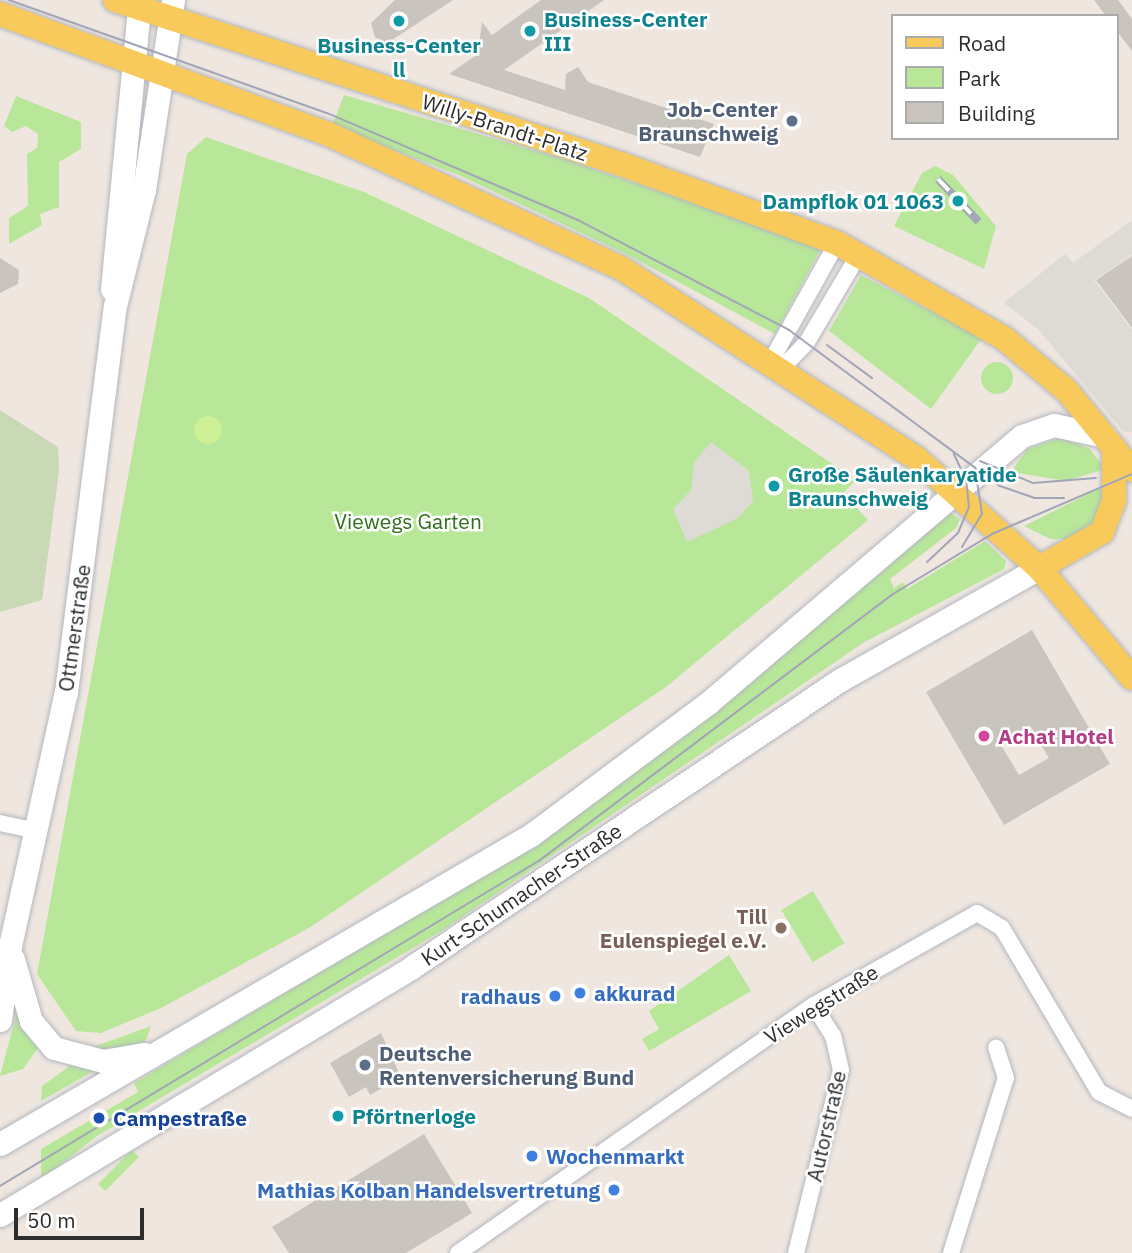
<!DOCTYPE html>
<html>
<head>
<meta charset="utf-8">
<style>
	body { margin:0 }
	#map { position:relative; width:1132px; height:1253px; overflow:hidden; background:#efe7df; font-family:"IBM Plex Sans",sans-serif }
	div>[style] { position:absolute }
	.green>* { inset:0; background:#b8e799; transform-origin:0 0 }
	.round { border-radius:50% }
	.cemetery>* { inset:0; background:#c9d9b5 }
	.pitch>* { inset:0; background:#cdef95 }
	.plaza>* { inset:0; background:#dedad6 }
	.building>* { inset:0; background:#cac4be }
	.roads { filter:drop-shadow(0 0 2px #b3b6c1) drop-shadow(0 0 2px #b3b6c1) }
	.street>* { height:16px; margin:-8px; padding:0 8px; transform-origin:8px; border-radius:8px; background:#fff }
	.secondary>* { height:23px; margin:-11.5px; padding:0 11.5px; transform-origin:11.5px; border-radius:11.5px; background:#fff }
	.primary>* { height:24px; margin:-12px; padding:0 12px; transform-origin:12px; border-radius:12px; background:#f7ca5b }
	.tram>* { height:2px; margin:-1px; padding:0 1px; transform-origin:1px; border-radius:1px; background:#a1a5b8 }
	.rail>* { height:8px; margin-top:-4px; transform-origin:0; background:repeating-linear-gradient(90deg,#fff 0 16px,#a1a5b8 0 32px); box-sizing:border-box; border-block:2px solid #a1a5b8 }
	.dots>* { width:19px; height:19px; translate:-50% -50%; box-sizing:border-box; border:4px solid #fff; border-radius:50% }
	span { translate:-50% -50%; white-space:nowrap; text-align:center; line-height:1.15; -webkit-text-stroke:5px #fff; paint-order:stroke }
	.culture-label { font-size:21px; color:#0d838f; font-weight:700 }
	.left { translate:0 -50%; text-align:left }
	.right { translate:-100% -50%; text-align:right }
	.service-label { font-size:21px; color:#4e5e75; font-weight:700 }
	.street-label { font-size:21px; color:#2d2d2d }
	.park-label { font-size:21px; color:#2e6f18 }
	.hotel-label { font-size:21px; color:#b23c85; font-weight:700 }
	.education-label { font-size:21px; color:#785e54; font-weight:700 }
	.shop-label { font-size:21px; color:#366cbe; font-weight:700 }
	.transit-label { font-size:21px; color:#164399; font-weight:700 }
	.legend { position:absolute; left:891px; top:14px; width:228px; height:126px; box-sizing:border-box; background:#fff; border:2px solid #ababab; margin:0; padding:9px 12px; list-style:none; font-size:21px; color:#2d2d2d }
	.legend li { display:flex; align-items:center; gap:14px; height:35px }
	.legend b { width:35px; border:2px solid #ababab }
	.scale { position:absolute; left:14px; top:1208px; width:130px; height:32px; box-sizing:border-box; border:4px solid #2d2d2d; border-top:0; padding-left:9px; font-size:21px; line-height:24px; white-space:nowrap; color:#2d2d2d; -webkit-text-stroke:5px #fff; paint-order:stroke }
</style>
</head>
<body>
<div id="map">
	<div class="green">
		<i style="clip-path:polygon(344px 95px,564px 159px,822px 247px,775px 334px,628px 255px,461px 176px,332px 126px)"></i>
		<i style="clip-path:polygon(16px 96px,81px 122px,81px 149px,59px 162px,59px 207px,40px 214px,42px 225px,9px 244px,9px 218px,28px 206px,27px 154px,37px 148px,38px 134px,26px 126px,12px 132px,4px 126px)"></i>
		<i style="clip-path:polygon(206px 137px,364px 192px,589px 298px,856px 480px,843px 493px,868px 520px,666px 687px,309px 928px,161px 1008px,101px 1033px,76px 1031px,37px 974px,187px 154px)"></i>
		<i style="clip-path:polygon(935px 166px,953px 175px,996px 226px,984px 269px,894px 226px,922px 173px)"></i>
		<i style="clip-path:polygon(861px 275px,982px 338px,931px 409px,829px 331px)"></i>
		<i class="round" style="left:981px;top:362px;width:32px;height:32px"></i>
		<i style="clip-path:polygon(1060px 438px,1089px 448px,1105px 469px,1066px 481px,1011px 472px,1027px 449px)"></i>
		<i style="clip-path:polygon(1108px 484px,1094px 525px,1068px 539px,1050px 539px,1024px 526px)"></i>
		<i style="clip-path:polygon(949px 512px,960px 519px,956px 528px,890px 579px,894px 588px,903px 582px,907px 589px,985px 541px,1006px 561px,1004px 569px,863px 643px,443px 930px,97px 1136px,41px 1180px,41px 1149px,138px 1092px,134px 1083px,517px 855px)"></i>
		<i style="left:813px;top:891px;width:61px;height:37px;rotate:59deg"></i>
		<i style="clip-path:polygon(729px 955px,751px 991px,649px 1051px,642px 1039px,659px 1029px,649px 1011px)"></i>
		<i style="clip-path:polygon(17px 1012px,41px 1044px,23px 1069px,0 1076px)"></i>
		<i style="clip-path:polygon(151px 1026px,145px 1043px,122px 1053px,90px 1048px)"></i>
		<i style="clip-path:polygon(75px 1062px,95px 1070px,41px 1101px,42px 1086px)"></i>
		<i style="left:132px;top:1150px;width:10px;height:48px;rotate:45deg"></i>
	</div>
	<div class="cemetery">
		<i style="clip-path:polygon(0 410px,58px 447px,59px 471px,42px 600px,0 612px)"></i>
	</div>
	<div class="pitch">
		<i class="round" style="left:194px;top:416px;width:28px;height:28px"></i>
	</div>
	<div class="plaza">
		<i style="clip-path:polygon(1132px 220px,1132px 255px,1094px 280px,1132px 330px,1132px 432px,1123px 431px,1038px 329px,1004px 303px,1065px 254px,1073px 263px)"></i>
		<i style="clip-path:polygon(711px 442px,749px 471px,753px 501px,738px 518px,687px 542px,673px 509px,691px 490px,694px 463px)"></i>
	</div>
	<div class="building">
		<i style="clip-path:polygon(395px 0,453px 0,386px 44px,375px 37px,371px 23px)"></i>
		<i style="clip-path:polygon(541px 0,604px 0,504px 70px,565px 90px,566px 74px,578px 67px,588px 82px,714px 124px,700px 157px,449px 74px,478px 54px,482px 22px,492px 35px)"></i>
		<i style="clip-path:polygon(1094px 0,1118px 0,1132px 19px,1132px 51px,1116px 30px,1116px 16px,1106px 16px)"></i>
		<i style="clip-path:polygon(1132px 256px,1132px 328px,1096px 280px)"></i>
		<i style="clip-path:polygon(0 258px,19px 270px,18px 284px,0 293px)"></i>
		<i style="clip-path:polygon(evenodd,1032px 630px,1110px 764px,1004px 825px,926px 692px,1032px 630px,1031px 727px,1049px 758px,1019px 775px,1001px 745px,1031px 727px)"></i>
		<i style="clip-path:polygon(381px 1033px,401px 1077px,370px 1095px,366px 1087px,349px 1097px,330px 1063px)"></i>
		<i style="clip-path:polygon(424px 1134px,472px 1213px,406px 1253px,289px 1253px,272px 1227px)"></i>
	</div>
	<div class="roads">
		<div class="street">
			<i style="left:771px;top:361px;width:135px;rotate:-60.8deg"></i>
			<i style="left:782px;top:368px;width:36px;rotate:-46deg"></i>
			<i style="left:807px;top:342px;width:102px;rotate:-59.4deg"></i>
			<i style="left:0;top:823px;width:40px;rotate:12deg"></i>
			<i style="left:458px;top:1253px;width:434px;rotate:-34.9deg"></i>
			<i style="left:814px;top:1005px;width:187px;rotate:-29.4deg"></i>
			<i style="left:977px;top:913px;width:29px;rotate:31deg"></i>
			<i style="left:1002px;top:928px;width:191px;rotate:59.4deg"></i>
			<i style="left:1099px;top:1092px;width:37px;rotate:27deg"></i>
			<i style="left:796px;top:1253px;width:188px;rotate:-76.2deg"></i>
			<i style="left:841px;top:1070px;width:35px;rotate:-103deg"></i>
			<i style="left:833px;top:1036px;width:36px;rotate:-122deg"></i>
			<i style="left:951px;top:1253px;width:183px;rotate:-72.6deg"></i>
			<i style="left:1006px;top:1078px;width:32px;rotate:-108deg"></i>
		</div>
		<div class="secondary">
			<i style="left:112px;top:289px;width:290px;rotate:-84.5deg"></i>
			<i style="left:13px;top:959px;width:65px;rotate:73.8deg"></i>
			<i style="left:31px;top:1021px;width:35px;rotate:50deg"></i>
			<i style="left:54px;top:1048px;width:51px;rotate:14.9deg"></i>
			<i style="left:103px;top:1061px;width:42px;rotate:-9.7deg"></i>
			<i style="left:0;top:1020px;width:75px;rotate:-82.3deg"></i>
			<i style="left:10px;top:946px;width:260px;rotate:-77.6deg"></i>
			<i style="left:66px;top:692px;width:389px;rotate:-82.8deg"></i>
			<i style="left:115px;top:306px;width:120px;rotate:-76deg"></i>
			<i style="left:144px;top:190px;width:192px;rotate:-81.3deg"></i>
			<i style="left:0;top:1144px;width:614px;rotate:-30.2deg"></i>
			<i style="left:531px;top:835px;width:221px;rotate:-36.7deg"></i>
			<i style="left:708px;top:703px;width:412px;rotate:-40.4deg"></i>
			<i style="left:1022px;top:436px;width:34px;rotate:-19deg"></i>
			<i style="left:1054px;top:425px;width:52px;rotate:12.2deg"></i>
			<i style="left:0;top:1215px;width:481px;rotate:-31deg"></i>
			<i style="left:412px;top:967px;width:515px;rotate:-33.84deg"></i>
			<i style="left:840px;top:680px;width:228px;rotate:-29.4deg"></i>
		</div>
		<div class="primary">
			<i style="left:115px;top:0;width:532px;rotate:17.96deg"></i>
			<i style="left:621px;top:164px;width:230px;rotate:20.1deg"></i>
			<i style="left:837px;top:243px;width:193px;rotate:29.7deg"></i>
			<i style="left:1005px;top:339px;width:81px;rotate:40deg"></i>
			<i style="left:1067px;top:391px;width:102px;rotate:50.6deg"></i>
			<i style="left:0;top:14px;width:347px;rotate:20.1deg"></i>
			<i style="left:326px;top:133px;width:324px;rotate:24.6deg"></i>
			<i style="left:621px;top:268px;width:351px;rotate:32.8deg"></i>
			<i style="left:916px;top:458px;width:165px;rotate:41.8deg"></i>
			<i style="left:1039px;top:568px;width:144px;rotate:49.8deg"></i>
			<i style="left:1039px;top:568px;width:73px;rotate:-29.7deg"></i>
			<i style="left:1102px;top:532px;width:33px;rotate:-69deg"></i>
			<i style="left:1114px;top:501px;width:53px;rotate:-90deg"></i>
		</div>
	</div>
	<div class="tram">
		<i style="left:9px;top:0;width:337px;rotate:19.6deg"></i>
		<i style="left:327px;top:113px;width:273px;rotate:23.1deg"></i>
		<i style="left:578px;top:220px;width:238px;rotate:27.5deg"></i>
		<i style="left:789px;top:330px;width:262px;rotate:36.5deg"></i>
		<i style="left:1000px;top:486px;width:36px;rotate:19deg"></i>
		<i style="left:1034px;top:498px;width:30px"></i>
		<i style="left:827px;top:345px;width:56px;rotate:36.3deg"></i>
		<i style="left:980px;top:461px;width:57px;rotate:22.5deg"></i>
		<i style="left:1033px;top:483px;width:63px;rotate:-4.5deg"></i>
		<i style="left:962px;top:547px;width:39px;rotate:-59deg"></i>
		<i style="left:982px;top:514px;width:47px;rotate:-98.7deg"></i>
		<i style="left:927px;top:562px;width:42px;rotate:-43.1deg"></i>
		<i style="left:958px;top:533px;width:28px;rotate:-67deg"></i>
		<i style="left:969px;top:507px;width:27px;rotate:-96deg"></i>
		<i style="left:966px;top:480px;width:29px;rotate:-115deg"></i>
		<i style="left:0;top:1186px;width:631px;rotate:-31.12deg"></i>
		<i style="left:540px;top:860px;width:442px;rotate:-37deg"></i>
		<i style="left:893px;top:594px;width:116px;rotate:-31.2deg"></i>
		<i style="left:992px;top:534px;width:152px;rotate:-23.2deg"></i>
	</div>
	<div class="rail">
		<i style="left:938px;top:179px;width:59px;rotate:46.4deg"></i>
	</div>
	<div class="dots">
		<i style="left:399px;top:21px;background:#0f9aa8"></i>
		<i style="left:530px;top:31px;background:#0f9aa8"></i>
		<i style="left:792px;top:121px;background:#5c6f8a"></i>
		<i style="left:958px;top:201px;background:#0f9aa8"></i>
		<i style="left:774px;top:486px;background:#0f9aa8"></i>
		<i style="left:984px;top:736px;background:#d1479c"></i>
		<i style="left:781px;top:928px;background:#8d6e63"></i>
		<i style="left:580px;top:993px;background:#3f7fe0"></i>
		<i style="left:555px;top:996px;background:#3f7fe0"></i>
		<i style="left:365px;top:1065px;background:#5c6f8a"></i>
		<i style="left:338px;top:1116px;background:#0f9aa8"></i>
		<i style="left:99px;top:1118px;background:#1a4fb4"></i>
		<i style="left:532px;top:1156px;background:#3f7fe0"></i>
		<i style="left:614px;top:1190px;background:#3f7fe0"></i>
	</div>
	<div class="culture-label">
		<span class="left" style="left:544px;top:31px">Business-Center<br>III</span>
		<span style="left:399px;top:57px">Business-Center<br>ll</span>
		<span class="right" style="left:944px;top:201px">Dampflok 01 1063</span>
		<span class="left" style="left:788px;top:486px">Große Säulenkaryatide<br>Braunschweig</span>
		<span class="left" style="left:352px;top:1116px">Pförtnerloge</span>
	</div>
	<div class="service-label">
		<span class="right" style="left:778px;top:121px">Job-Center<br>Braunschweig</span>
		<span class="left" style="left:379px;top:1065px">Deutsche<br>Rentenversicherung Bund</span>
	</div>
	<div class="street-label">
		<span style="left:505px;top:127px;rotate:18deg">Willy-Brandt-Platz</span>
		<span style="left:74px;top:628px;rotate:-82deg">Ottmerstraße</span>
		<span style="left:521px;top:894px;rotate:-34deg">Kurt-Schumacher-Straße</span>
		<span style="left:821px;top:1004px;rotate:-32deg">Viewegstraße</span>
		<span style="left:826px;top:1126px;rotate:-77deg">Autorstraße</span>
	</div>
	<div class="park-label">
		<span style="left:408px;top:521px">Viewegs Garten</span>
	</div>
	<div class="hotel-label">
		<span class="left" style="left:998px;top:736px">Achat Hotel</span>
	</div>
	<div class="education-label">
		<span class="right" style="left:767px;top:928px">Till<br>Eulenspiegel e.V.</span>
	</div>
	<div class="shop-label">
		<span class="left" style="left:594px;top:993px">akkurad</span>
		<span class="right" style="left:541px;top:996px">radhaus</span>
		<span class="left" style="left:546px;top:1156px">Wochenmarkt</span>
		<span class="right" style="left:600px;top:1190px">Mathias Kolban Handelsvertretung</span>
	</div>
	<div class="transit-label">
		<span class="left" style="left:113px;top:1118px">Campestraße</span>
	</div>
	<ul class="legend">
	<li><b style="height:9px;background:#f7ca5b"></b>Road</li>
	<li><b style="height:19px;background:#b8e799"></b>Park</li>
	<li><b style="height:19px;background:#cac4be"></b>Building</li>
	</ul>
	<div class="scale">50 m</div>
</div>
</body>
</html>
